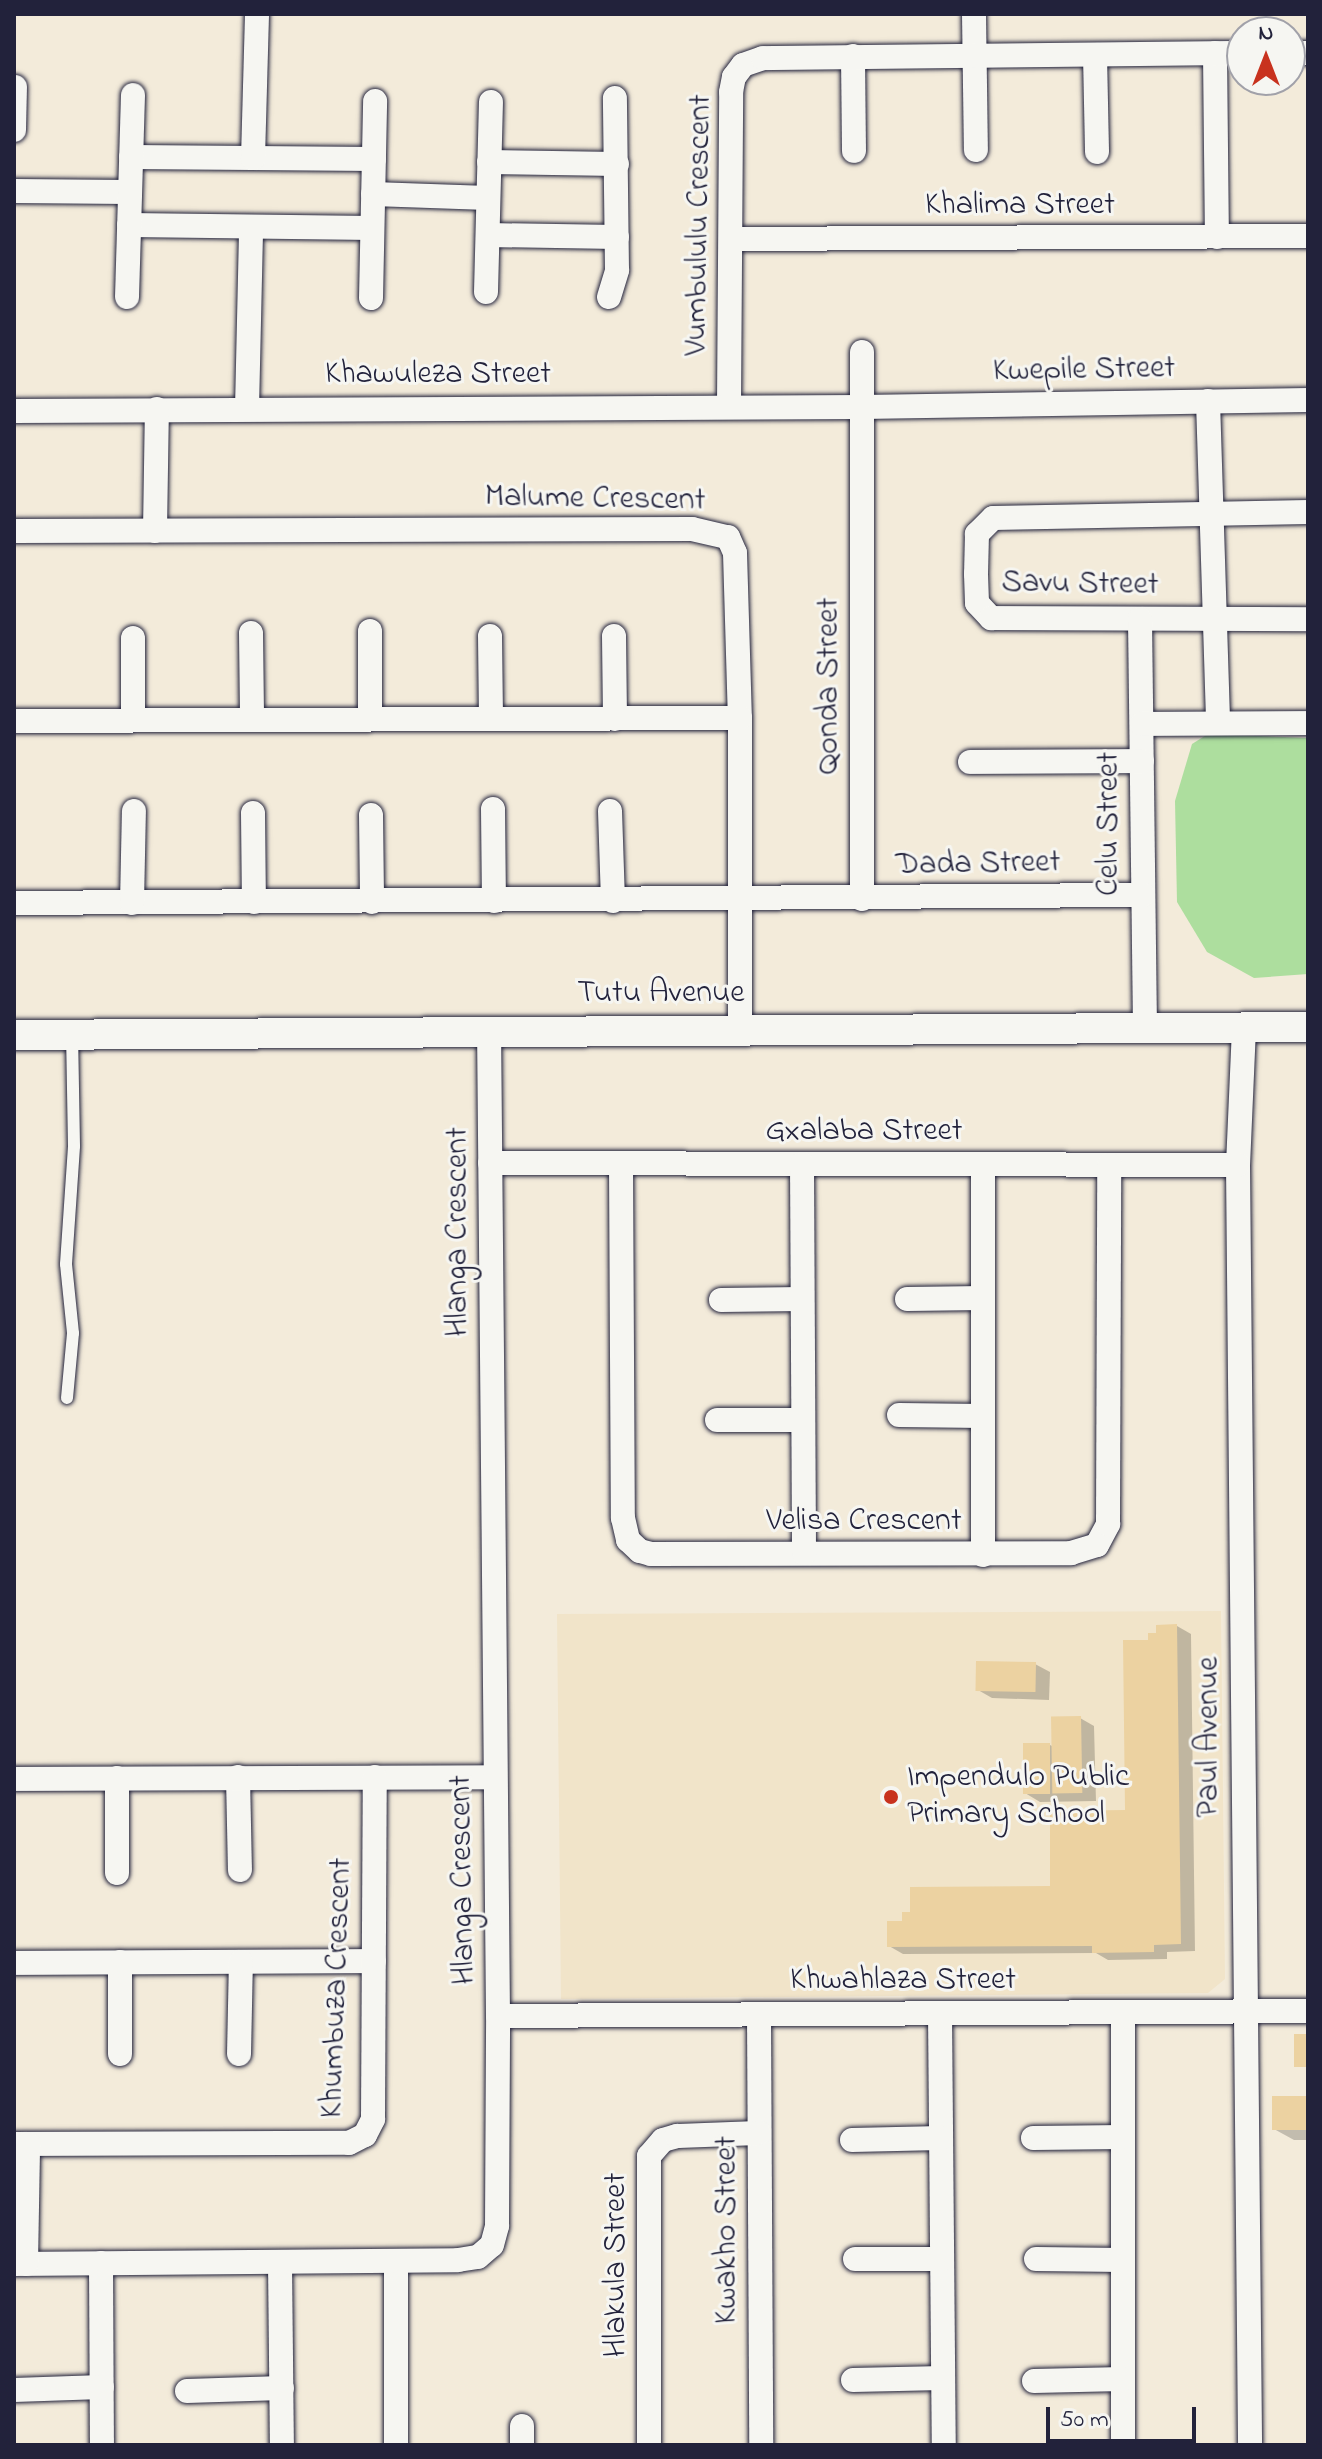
<!DOCTYPE html>
<html>
<head>
<meta charset="utf-8">
<style>
	body { margin:0 }
	#map { position:relative; width:1322px; height:2459px; overflow:hidden; background:#f3ebda; font-family:"Indie Flower",sans-serif }
	div>[style] { position:absolute }
	.built>* { inset:0; background:#f1e4c9 }
	.green>* { inset:0; background:#adde9e }
	.shadow>* { inset:0; background:#0003 }
	.building>* { inset:0; background:#ecd2a1; transform-origin:0 0 }
	.roads { filter:drop-shadow(0 0 2px #22223b) drop-shadow(0 0 2px #22223b) }
	.service>* { height:12px; margin:-6px; padding:0 6px; transform-origin:6px; border-radius:6px; background:#f6f6f2 }
	.minor>* { height:24px; margin:-12px; padding:0 12px; transform-origin:12px; border-radius:12px; background:#f6f6f2 }
	.tertiary>* { height:30px; margin:-15px; padding:0 15px; transform-origin:15px; border-radius:15px; background:#f6f6f2 }
	.dots>* { width:22px; height:22px; translate:-50% -50%; box-sizing:border-box; border:4px solid #f6f6f2; border-radius:50% }
	span { translate:-50% -50%; white-space:nowrap; text-align:center; line-height:1.15; -webkit-text-stroke:6px #f6f6f2; paint-order:stroke }
	.street-label { font-size:32px; color:#22223b }
	.poi-label { font-size:32px; color:#22223b }
	.left { translate:0 -50%; text-align:left }
	.frame { position:absolute; inset:0; border:16px solid #22223b; pointer-events:none }
	.north { position:absolute; left:1226px; top:16px; width:80px; height:80px; box-sizing:border-box; background:#f6f6f2; border:2px solid #a1a1a9; border-radius:50%; rotate:0deg; font-size:22px; font-weight:700; line-height:32px; text-align:center; color:#22223b }
	.north::after { content:''; display:block; margin:auto; width:28px; height:36px; background:#c8321e; clip-path:polygon(50% 0,100% 100%,50% 72%,0 100%) }
	.scale { position:absolute; left:1046px; top:2407px; width:150px; height:36px; box-sizing:border-box; border:4px solid #22223b; border-top:0; padding-left:10px; font-size:24px; line-height:28px; white-space:nowrap; color:#22223b; -webkit-text-stroke:6px #f6f6f2; paint-order:stroke }
</style>
</head>
<body>
<div id="map">
	<div class="built">
		<i style="clip-path:polygon(1221px 1611px,1225px 1979px,1208px 1993px,561px 1999px,557px 1614px)"></i>
	</div>
	<div class="green">
		<i style="clip-path:polygon(1208px 734px,1308px 738px,1308px 974px,1254px 978px,1207px 952px,1177px 902px,1175px 801px,1192px 744px)"></i>
	</div>
	<div class="shadow">
		<i style="clip-path:polygon(1177px 1626px,1191px 1634px,1195px 1951px,1167px 1952px,1167px 1959px,1108px 1960px,1096px 1953px,903px 1954px,889px 1946px,904px 1923px,1052px 1888px,1127px 1812px,1150px 1642px)"></i>
		<i style="clip-path:polygon(1035px 1664px,1050px 1672px,1049px 1700px,992px 1698px,978px 1690px)"></i>
		<i style="clip-path:polygon(1080px 1718px,1094px 1726px,1096px 1801px,1040px 1802px,1025px 1793px,1050px 1745px,1054px 1747px)"></i>
		<i style="clip-path:polygon(1308px 2098px,1308px 2140px,1294px 2140px,1274px 2129px)"></i>
	</div>
	<div class="building">
		<i style="clip-path:polygon(1177px 1624px,1181px 1944px,1154px 1945px,1154px 1952px,1092px 1953px,1092px 1946px,887px 1947px,887px 1921px,902px 1921px,902px 1912px,910px 1912px,910px 1887px,1050px 1886px,1050px 1811px,1125px 1810px,1123px 1640px,1148px 1640px,1148px 1633px,1156px 1633px,1156px 1625px)"></i>
		<i style="left:976px;top:1661px;width:60px;height:30px;rotate:1deg"></i>
		<i style="left:1081px;top:1716px;width:77px;height:30px;rotate:89deg"></i>
		<i style="left:1023px;top:1743px;width:27px;height:51px"></i>
		<i style="left:1294px;top:2034px;width:14px;height:33px"></i>
		<i style="left:1272px;top:2096px;width:36px;height:34px"></i>
	</div>
	<div class="roads">
		<div class="service">
			<i style="left:67px;top:1398px;width:65px;rotate:-84.7deg"></i>
			<i style="left:73px;top:1333px;width:69px;rotate:-95.8deg"></i>
			<i style="left:66px;top:1264px;width:118px;rotate:-86.1deg"></i>
			<i style="left:74px;top:1146px;width:112px;rotate:-91deg"></i>
		</div>
		<div class="minor">
			<i style="left:974px;top:14px;width:136px;rotate:89.2deg"></i>
			<i style="left:1215px;top:53px;width:184px;rotate:89.4deg"></i>
			<i style="left:1290px;top:53px;width:18px"></i>
			<i style="left:1095px;top:55px;width:97px;rotate:88.8deg"></i>
			<i style="left:853px;top:56px;width:95px;rotate:89.4deg"></i>
			<i style="left:14px;top:130px;width:43px;rotate:-88.7deg"></i>
			<i style="left:131px;top:157px;width:243px;rotate:0.5deg"></i>
			<i style="left:253px;top:158px;width:144px;rotate:-88.4deg"></i>
			<i style="left:489px;top:162px;width:128px;rotate:0.9deg"></i>
			<i style="left:14px;top:191px;width:115px;rotate:0.5deg"></i>
			<i style="left:373px;top:194px;width:115px;rotate:2deg"></i>
			<i style="left:129px;top:225px;width:243px;rotate:0.7deg"></i>
			<i style="left:488px;top:235px;width:129px;rotate:0.9deg"></i>
			<i style="left:732px;top:239px;width:576px;rotate:-0.3deg"></i>
			<i style="left:486px;top:292px;width:190px;rotate:-88.5deg"></i>
			<i style="left:127px;top:297px;width:202px;rotate:-88.3deg"></i>
			<i style="left:609px;top:297px;width:28px;rotate:-73deg"></i>
			<i style="left:617px;top:270px;width:172px;rotate:-90.7deg"></i>
			<i style="left:371px;top:298px;width:197px;rotate:-88.8deg"></i>
			<i style="left:1208px;top:401px;width:322px;rotate:88.2deg"></i>
			<i style="left:729px;top:405px;width:313px;rotate:-89.6deg"></i>
			<i style="left:731px;top:92px;width:15px;rotate:-79deg"></i>
			<i style="left:734px;top:77px;width:15px;rotate:-53deg"></i>
			<i style="left:743px;top:65px;width:21px;rotate:-19deg"></i>
			<i style="left:763px;top:58px;width:479px;rotate:-0.6deg"></i>
			<i style="left:247px;top:409px;width:182px;rotate:-88.7deg"></i>
			<i style="left:14px;top:411px;width:848px;rotate:-0.27deg"></i>
			<i style="left:862px;top:407px;width:446px;rotate:-0.9deg"></i>
			<i style="left:1308px;top:512px;width:315px;rotate:178.9deg"></i>
			<i style="left:993px;top:518px;width:23px;rotate:135deg"></i>
			<i style="left:977px;top:534px;width:40px;rotate:91.4deg"></i>
			<i style="left:976px;top:574px;width:29px;rotate:88deg"></i>
			<i style="left:977px;top:603px;width:21px;rotate:47deg"></i>
			<i style="left:991px;top:618px;width:317px;rotate:0.2deg"></i>
			<i style="left:14px;top:531px;width:678px;rotate:-0.17deg"></i>
			<i style="left:692px;top:529px;width:37px;rotate:13deg"></i>
			<i style="left:728px;top:537px;width:17px;rotate:66deg"></i>
			<i style="left:735px;top:553px;width:165px;rotate:88.3deg"></i>
			<i style="left:740px;top:718px;width:312px;rotate:90deg"></i>
			<i style="left:155px;top:531px;width:122px;rotate:-89.1deg"></i>
			<i style="left:1140px;top:619px;width:410px;rotate:89.3deg"></i>
			<i style="left:370px;top:631px;width:88px;rotate:90deg"></i>
			<i style="left:251px;top:633px;width:87px;rotate:89.3deg"></i>
			<i style="left:490px;top:636px;width:83px;rotate:89.3deg"></i>
			<i style="left:614px;top:636px;width:83px;rotate:89.3deg"></i>
			<i style="left:133px;top:638px;width:82px;rotate:90deg"></i>
			<i style="left:14px;top:721px;width:726px;rotate:-0.24deg"></i>
			<i style="left:1142px;top:724px;width:166px;rotate:-0.3deg"></i>
			<i style="left:970px;top:762px;width:172px;rotate:-0.3deg"></i>
			<i style="left:493px;top:809px;width:92px;rotate:89.4deg"></i>
			<i style="left:610px;top:811px;width:90px;rotate:88.1deg"></i>
			<i style="left:253px;top:813px;width:89px;rotate:89.4deg"></i>
			<i style="left:371px;top:815px;width:87px;rotate:89.3deg"></i>
			<i style="left:862px;top:899px;width:547px;rotate:-90deg"></i>
			<i style="left:14px;top:903px;width:1129px;rotate:-0.41deg"></i>
			<i style="left:132px;top:903px;width:92px;rotate:-88.8deg"></i>
			<i style="left:1244px;top:1028px;width:137px;rotate:92.5deg"></i>
			<i style="left:1238px;top:1165px;width:1280px;rotate:89.46deg"></i>
			<i style="left:490px;top:1163px;width:748px;rotate:0.15deg"></i>
			<i style="left:621px;top:1164px;width:354px;rotate:89.7deg"></i>
			<i style="left:623px;top:1518px;width:23px;rotate:77deg"></i>
			<i style="left:628px;top:1540px;width:16px;rotate:43deg"></i>
			<i style="left:640px;top:1551px;width:11px;rotate:15deg"></i>
			<i style="left:651px;top:1554px;width:420px;rotate:-0.1deg"></i>
			<i style="left:1071px;top:1553px;width:27px;rotate:-17deg"></i>
			<i style="left:1097px;top:1545px;width:24px;rotate:-62deg"></i>
			<i style="left:1108px;top:1524px;width:359px;rotate:-89.8deg"></i>
			<i style="left:802px;top:1164px;width:389px;rotate:89.7deg"></i>
			<i style="left:983px;top:1164px;width:391px;rotate:90deg"></i>
			<i style="left:907px;top:1299px;width:76px;rotate:-0.8deg"></i>
			<i style="left:721px;top:1300px;width:81px;rotate:-0.7deg"></i>
			<i style="left:899px;top:1415px;width:84px;rotate:0.7deg"></i>
			<i style="left:717px;top:1420px;width:86px"></i>
			<i style="left:238px;top:1777px;width:93px;rotate:88.8deg"></i>
			<i style="left:14px;top:1779px;width:480px;rotate:-0.2deg"></i>
			<i style="left:117px;top:1873px;width:95px;rotate:-90deg"></i>
			<i style="left:14px;top:1963px;width:360px;rotate:-0.3deg"></i>
			<i style="left:1123px;top:2012px;width:433px;rotate:90deg"></i>
			<i style="left:940px;top:2013px;width:432px;rotate:89.5deg"></i>
			<i style="left:759px;top:2014px;width:431px;rotate:89.7deg"></i>
			<i style="left:498px;top:2016px;width:810px;rotate:-0.35deg"></i>
			<i style="left:120px;top:2054px;width:92px;rotate:-90deg"></i>
			<i style="left:239px;top:2054px;width:92px;rotate:-88.8deg"></i>
			<i style="left:1033px;top:2138px;width:90px;rotate:-0.6deg"></i>
			<i style="left:852px;top:2140px;width:89px;rotate:-1.3deg"></i>
			<i style="left:14px;top:2144px;width:335px;rotate:-0.2deg"></i>
			<i style="left:349px;top:2143px;width:18px;rotate:-27deg"></i>
			<i style="left:365px;top:2135px;width:18px;rotate:-63deg"></i>
			<i style="left:373px;top:2119px;width:342px;rotate:-89.7deg"></i>
			<i style="left:855px;top:2259px;width:87px"></i>
			<i style="left:1036px;top:2259px;width:87px;rotate:0.7deg"></i>
			<i style="left:396px;top:2261px;width:184px;rotate:90deg"></i>
			<i style="left:280px;top:2262px;width:183px;rotate:89.4deg"></i>
			<i style="left:101px;top:2263px;width:182px;rotate:89.7deg"></i>
			<i style="left:14px;top:2264px;width:444px;rotate:-0.5deg"></i>
			<i style="left:458px;top:2260px;width:20px;rotate:-9deg"></i>
			<i style="left:478px;top:2257px;width:18px;rotate:-41deg"></i>
			<i style="left:492px;top:2245px;width:20px;rotate:-75deg"></i>
			<i style="left:497px;top:2226px;width:210px;rotate:-89.7deg"></i>
			<i style="left:498px;top:2016px;width:985px;rotate:-90.52deg"></i>
			<i style="left:26px;top:2264px;width:120px;rotate:-89deg"></i>
			<i style="left:853px;top:2380px;width:90px;rotate:-1.3deg"></i>
			<i style="left:1034px;top:2381px;width:89px;rotate:-1.3deg"></i>
			<i style="left:14px;top:2390px;width:88px;rotate:-2deg"></i>
			<i style="left:187px;top:2391px;width:95px;rotate:-1.8deg"></i>
			<i style="left:522px;top:2445px;width:19px;rotate:-90deg"></i>
			<i style="left:649px;top:2445px;width:289px;rotate:-90deg"></i>
			<i style="left:649px;top:2156px;width:21px;rotate:-49deg"></i>
			<i style="left:663px;top:2140px;width:15px;rotate:-16deg"></i>
			<i style="left:677px;top:2136px;width:82px;rotate:-2.1deg"></i>
		</div>
		<div class="tertiary">
			<i style="left:14px;top:1035px;width:1294px;rotate:-0.35deg"></i>
		</div>
	</div>
	<div class="dots">
		<i style="left:891px;top:1797px;background:#c8321e"></i>
	</div>
	<div class="street-label">
		<span style="left:1020px;top:206px">Khalima Street</span>
		<span style="left:700px;top:225px;rotate:-89deg">Vumbululu Crescent</span>
		<span style="left:1084px;top:371px;rotate:-1deg">Kwepile Street</span>
		<span style="left:438px;top:375px">Khawuleza Street</span>
		<span style="left:595px;top:500px;rotate:1deg">Malume Crescent</span>
		<span style="left:1080px;top:585px;rotate:1deg">Savu Street</span>
		<span style="left:830px;top:686px;rotate:-90deg">Qonda Street</span>
		<span style="left:1110px;top:824px;rotate:-90deg">Celu Street</span>
		<span style="left:978px;top:865px;rotate:-1deg">Dada Street</span>
		<span style="left:661px;top:994px">Tutu Avenue</span>
		<span style="left:864px;top:1132px">Gxalaba Street</span>
		<span style="left:459px;top:1232px;rotate:-90deg">Hlanga Crescent</span>
		<span style="left:864px;top:1522px">Velisa Crescent</span>
		<span style="left:1210px;top:1737px;rotate:-90deg">Paul Avenue</span>
		<span style="left:464px;top:1880px;rotate:-91deg">Hlanga Crescent</span>
		<span style="left:903px;top:1981px">Khwahlaza Street</span>
		<span style="left:338px;top:1988px;rotate:-88deg">Khumbuza Crescent</span>
		<span style="left:728px;top:2230px;rotate:-90deg">Kwakho Street</span>
		<span style="left:617px;top:2265px;rotate:-90deg">Hlakula Street</span>
	</div>
	<div class="poi-label">
		<span class="left" style="left:907px;top:1797px">Impendulo Public<br>Primary School</span>
	</div>
	<div class="frame"></div>
	<div class="north">N</div>
	<div class="scale">50 m</div>
</div>
</body>
</html>
